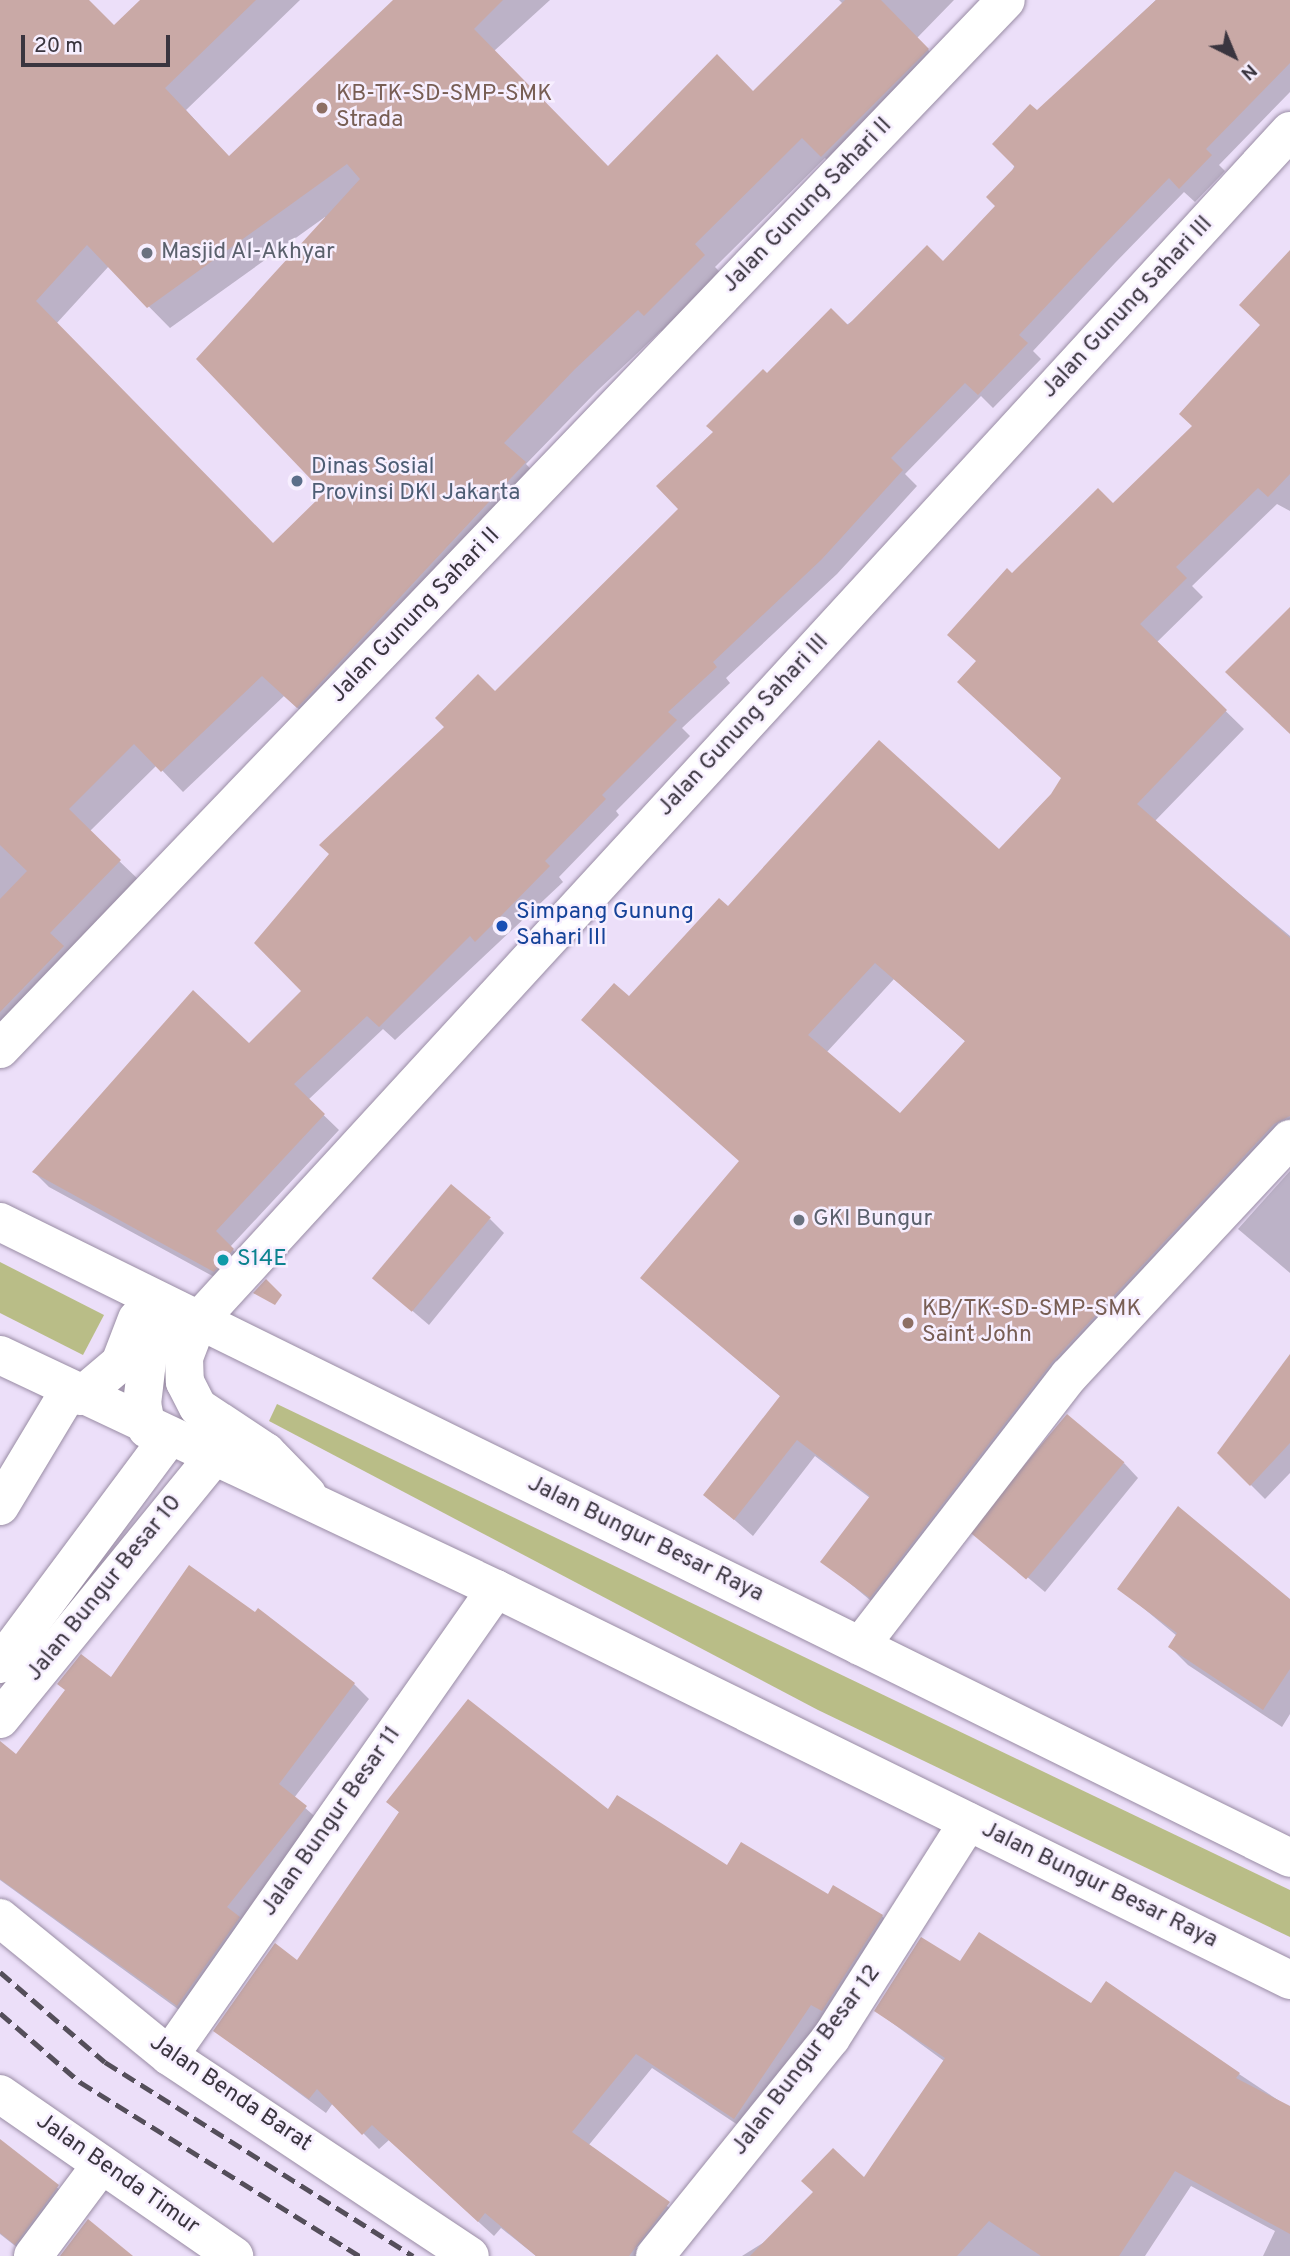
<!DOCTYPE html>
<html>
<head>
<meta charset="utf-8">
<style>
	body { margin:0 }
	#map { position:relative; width:1290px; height:2256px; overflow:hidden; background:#ecdff9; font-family:Overpass,sans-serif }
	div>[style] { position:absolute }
	.green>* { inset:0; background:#b9bd87 }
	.shadow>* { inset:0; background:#0003 }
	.building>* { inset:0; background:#c9a9a6; transform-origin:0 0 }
	.roads { filter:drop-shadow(0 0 2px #998ca4) drop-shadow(0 0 2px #998ca4) }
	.minor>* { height:38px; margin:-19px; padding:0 19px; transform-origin:19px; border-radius:19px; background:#fff }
	.major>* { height:38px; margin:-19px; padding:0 19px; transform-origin:19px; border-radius:19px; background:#fff }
	.rail>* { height:5px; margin-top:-2.5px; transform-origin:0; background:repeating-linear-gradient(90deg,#544e5a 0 14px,transparent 0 21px) }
	.dots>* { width:19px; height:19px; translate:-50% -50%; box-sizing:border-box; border:4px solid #f7efff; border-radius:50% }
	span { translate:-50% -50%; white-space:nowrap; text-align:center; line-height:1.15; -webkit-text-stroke:5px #f7efff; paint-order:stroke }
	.education-label { font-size:23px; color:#785e54 }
	.left { translate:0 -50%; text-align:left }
	.street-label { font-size:23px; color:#3a353f }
	.worship-label { font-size:23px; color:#5b616d }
	.service-label { font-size:23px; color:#4e5e75 }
	.transit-label { font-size:23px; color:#164399 }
	.culture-label { font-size:23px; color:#0d838f }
	.north { position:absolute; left:1199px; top:21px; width:70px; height:70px; -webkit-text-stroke:5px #f7efff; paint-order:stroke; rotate:137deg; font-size:19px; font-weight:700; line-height:28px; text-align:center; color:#3a353f }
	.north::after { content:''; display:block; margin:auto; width:24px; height:32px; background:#3a353f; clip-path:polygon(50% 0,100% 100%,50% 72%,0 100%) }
	.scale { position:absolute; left:21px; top:35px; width:149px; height:32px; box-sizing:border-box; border:4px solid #3a353f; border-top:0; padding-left:9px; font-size:21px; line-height:24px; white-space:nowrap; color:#3a353f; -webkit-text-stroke:5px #f7efff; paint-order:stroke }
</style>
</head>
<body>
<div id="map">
	<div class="green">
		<i style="clip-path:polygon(0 1262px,104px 1315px,83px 1355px,0 1313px)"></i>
		<i style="clip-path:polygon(277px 1404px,1290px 1890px,1290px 1937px,818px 1710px,269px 1421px)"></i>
	</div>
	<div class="shadow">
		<i style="clip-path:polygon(evenodd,0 0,87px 0,114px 28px,143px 0,300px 0,186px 110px,230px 158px,395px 0,550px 0,494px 51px,609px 168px,753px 93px,843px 4px,839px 0,954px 0,917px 38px,949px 72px,844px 177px,825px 158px,715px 267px,726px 278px,667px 337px,661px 331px,597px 391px,526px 464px,546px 485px,320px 728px,284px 696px,183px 792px,157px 765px,89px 832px,141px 882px,0 1055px,0 0,325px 217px,326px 493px,273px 545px,56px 324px,109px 266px,170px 328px,325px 217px)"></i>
		<i style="clip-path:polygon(1156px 0,1290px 0,1290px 92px,1219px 165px,1225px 171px,1195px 202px,1184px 192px,1115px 263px,1033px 351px,1041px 359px,993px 408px,981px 396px,905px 474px,917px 486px,837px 574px,726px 678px,730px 683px,682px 728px,690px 736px,616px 811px,619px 815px,559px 877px,563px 882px,395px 1040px,383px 1029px,308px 1100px,339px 1130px,230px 1247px,248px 1265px,229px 1285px,49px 1187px,34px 1172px,249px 1045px,304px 991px,495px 693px,681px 509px,715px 433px,767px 375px,943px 264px,997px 206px,1037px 113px)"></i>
		<i style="clip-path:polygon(evenodd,1290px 258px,1290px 511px,1277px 504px,1192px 586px,1203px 597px,1156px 643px,1244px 729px,1154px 822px,1290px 936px,1290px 1148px,888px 1615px,823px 1561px,870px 1498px,815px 1456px,753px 1536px,706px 1495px,781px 1397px,642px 1277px,740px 1162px,629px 999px,728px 908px,999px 852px,1052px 795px,1063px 779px,977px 662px,1012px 575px,1113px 505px,1194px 426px,1262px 326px,1290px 258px,894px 979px,966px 1042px,900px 1116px,826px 1053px,894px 979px)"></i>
		<i style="clip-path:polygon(1290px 1171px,1290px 1273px,1238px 1229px)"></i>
		<i style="clip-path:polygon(490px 1219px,504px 1233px,429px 1325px,375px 1279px)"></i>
		<i style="clip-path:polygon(1290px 1398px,1290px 1473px,1265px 1499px,1219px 1453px)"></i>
		<i style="clip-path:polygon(1124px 1463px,1138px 1478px,1045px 1592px,976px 1534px)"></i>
		<i style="clip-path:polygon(1119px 1588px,1290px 1601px,1290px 1714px,1282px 1727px,1188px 1665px,1170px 1647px,1177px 1636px)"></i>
		<i style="clip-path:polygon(112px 1679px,354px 1684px,369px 1699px,294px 1798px,321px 1822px,193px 2020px,0 1880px,0 1746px,17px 1756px)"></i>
		<i style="clip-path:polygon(389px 1802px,608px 1812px,727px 1867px,882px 1916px,898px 1932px,750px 2133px,652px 2068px,588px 2146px,684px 2219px,654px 2256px,536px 2256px,501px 2228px,494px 2236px,389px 2140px,379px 2149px,333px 2103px,326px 2113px,215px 2031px,298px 1962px,400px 1813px)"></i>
		<i style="clip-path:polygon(961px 1963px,1091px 2006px,1239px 2074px,1290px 2108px,1290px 2256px,1263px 2256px,1275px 2231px,1191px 2186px,1145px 2256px,742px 2256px,864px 2180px,944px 2061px,876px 2011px)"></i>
		<i style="clip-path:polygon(0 2141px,71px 2199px,28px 2256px,0 2234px)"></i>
	</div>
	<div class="building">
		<i style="clip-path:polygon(evenodd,0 0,89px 0,114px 25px,140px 0,256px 0,165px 88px,229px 156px,393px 0,503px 0,474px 29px,608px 166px,717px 54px,753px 91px,845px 0,881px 0,929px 49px,821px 157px,802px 138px,695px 244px,705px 255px,644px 316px,638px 310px,575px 369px,504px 443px,526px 462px,297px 708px,262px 676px,161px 772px,134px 744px,69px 809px,121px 860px,50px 933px,64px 946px,0 1012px,0 899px,27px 871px,0 845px,0 0,347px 164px,360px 179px,196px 359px,324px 493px,273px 543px,36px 301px,87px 245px,147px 308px,347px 164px)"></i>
		<i style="clip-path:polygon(1156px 0,1290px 0,1290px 63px,1206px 149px,1212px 155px,1179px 189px,1169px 178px,1101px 248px,1019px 335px,1028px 343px,978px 395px,965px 383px,891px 458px,903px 470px,822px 559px,713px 662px,717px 667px,668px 712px,677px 720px,602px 795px,606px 799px,545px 861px,550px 866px,495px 922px,475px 942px,470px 936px,379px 1027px,367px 1016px,294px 1084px,325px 1114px,216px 1231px,234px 1249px,214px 1272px,32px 1172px,193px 990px,249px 1043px,301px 991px,254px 943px,329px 854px,319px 845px,444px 727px,435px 718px,478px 674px,495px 691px,678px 509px,656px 486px,713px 432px,706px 426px,763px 369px,767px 373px,831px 308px,848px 325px,927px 245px,943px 261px,995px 206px,986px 197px,1015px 167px,992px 144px,1030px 104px,1037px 110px)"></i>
		<i style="clip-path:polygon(evenodd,1290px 250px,1290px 474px,1268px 497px,1258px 488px,1176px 567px,1187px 578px,1140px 624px,1227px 710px,1137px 804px,1290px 938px,1290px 1116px,1274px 1124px,1053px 1361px,870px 1598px,820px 1562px,870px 1496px,797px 1440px,734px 1520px,703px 1495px,780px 1396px,640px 1278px,739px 1161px,581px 1020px,614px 983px,629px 996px,719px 898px,728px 906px,879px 740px,999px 849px,1051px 794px,1061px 778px,957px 682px,976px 661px,947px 635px,1007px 568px,1012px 573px,1098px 488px,1113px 503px,1192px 426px,1179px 414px,1260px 325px,1239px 305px,1290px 250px,875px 963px,965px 1041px,900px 1113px,808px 1035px,875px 963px)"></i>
		<i style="clip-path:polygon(1290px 607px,1290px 734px,1225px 672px)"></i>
		<i style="left:451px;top:1184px;width:52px;height:123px;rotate:40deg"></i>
		<i style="clip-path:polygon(266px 1279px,282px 1295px,275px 1305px,253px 1293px)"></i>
		<i style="clip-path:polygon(1290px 1354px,1290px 1443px,1250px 1486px,1217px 1453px)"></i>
		<i style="left:1067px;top:1414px;width:75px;height:153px;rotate:40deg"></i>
		<i style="clip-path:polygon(1178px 1506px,1290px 1599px,1290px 1669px,1263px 1710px,1168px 1647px,1177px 1633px,1117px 1589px)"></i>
		<i style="clip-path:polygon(189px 1565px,255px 1612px,258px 1608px,355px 1683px,279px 1784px,307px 1806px,227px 1907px,240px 1917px,177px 2006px,0 1879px,0 1741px,16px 1754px,65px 1690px,57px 1684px,81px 1654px,111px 1677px)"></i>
		<i style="clip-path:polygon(468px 1699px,608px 1809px,617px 1795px,727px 1865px,741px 1842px,828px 1894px,833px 1885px,883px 1915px,822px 2011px,811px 2005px,734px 2119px,636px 2054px,572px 2132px,670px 2202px,629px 2256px,536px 2256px,485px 2213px,478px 2222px,372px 2125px,362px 2135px,317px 2089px,309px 2099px,213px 2031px,275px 1943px,297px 1960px,399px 1812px,386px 1802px)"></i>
		<i style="clip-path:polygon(979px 1932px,1091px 2003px,1106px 1981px,1240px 2073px,1236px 2078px,1290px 2106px,1290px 2234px,1175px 2171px,1119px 2256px,1041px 2256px,989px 2221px,957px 2256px,750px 2256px,813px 2192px,801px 2181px,833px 2148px,864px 2177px,945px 2058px,874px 2011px,921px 1937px,960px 1961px)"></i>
		<i style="clip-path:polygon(0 2139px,59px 2185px,15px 2245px,0 2233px)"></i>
		<i style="clip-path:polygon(88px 2219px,133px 2256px,60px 2256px)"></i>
	</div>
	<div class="roads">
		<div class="minor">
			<i style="left:0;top:1049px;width:1453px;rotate:-46.2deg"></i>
			<i style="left:198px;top:1321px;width:1615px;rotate:-47.46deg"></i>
			<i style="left:0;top:1506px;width:134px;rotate:-59deg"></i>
			<i style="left:860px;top:1646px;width:341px;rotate:-52.3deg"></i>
			<i style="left:1069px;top:1376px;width:324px;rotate:-47deg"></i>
			<i style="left:0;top:1664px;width:281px;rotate:-53.3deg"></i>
			<i style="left:0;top:1719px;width:334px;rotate:-50.8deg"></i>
			<i style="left:0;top:1918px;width:218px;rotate:39.2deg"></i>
			<i style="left:169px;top:2056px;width:361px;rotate:33.6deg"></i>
			<i style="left:169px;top:2056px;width:570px;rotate:-55deg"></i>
			<i style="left:0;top:2094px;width:285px;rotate:34.7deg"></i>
			<i style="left:33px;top:2256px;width:114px;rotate:-53.2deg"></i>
			<i style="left:655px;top:2256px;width:280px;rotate:-51.1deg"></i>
			<i style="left:831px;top:2038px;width:256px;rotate:-57.6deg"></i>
		</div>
		<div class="major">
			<i style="left:0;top:1222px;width:1438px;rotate:26.24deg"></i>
			<i style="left:198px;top:1321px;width:40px;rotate:111deg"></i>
			<i style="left:184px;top:1358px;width:24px;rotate:88deg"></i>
			<i style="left:185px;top:1382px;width:28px;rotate:63deg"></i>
			<i style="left:198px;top:1407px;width:82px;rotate:33.5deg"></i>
			<i style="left:266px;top:1452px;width:59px;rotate:45.7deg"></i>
			<i style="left:0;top:1355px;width:548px;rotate:25.26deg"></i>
			<i style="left:496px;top:1589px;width:885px;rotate:26.22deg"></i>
			<i style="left:81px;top:1396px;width:51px;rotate:-40.2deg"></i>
			<i style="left:120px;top:1363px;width:47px;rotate:-68.9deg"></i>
			<i style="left:147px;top:1429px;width:25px;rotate:-101deg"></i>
			<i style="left:142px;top:1404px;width:51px;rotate:-83.3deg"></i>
			<i style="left:148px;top:1353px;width:52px;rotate:-56deg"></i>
		</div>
	</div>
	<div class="rail">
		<i style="left:0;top:1972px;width:138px;rotate:40.6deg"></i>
		<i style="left:105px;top:2062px;width:364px;rotate:32.2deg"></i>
		<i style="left:0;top:2013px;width:106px;rotate:40.8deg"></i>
		<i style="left:80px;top:2082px;width:330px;rotate:31.9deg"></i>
	</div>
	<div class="dots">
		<i style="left:322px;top:108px;background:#8d6e63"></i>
		<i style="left:147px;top:253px;background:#6b7280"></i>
		<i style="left:297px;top:481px;background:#5c6f8a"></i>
		<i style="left:502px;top:926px;background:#1a4fb4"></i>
		<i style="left:799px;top:1220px;background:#6b7280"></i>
		<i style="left:223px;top:1260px;background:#0f9aa8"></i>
		<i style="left:908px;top:1323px;background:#8d6e63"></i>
	</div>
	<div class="education-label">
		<span class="left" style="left:336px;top:108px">KB-TK-SD-SMP-SMK<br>Strada</span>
		<span class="left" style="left:922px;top:1323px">KB/TK-SD-SMP-SMK<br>Saint John</span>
	</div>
	<div class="street-label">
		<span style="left:808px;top:206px;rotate:-46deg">Jalan Gunung Sahari II</span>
		<span style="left:1128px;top:308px;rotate:-47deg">Jalan Gunung Sahari III</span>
		<span style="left:416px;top:616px;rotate:-46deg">Jalan Gunung Sahari II</span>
		<span style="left:744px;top:726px;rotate:-47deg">Jalan Gunung Sahari III</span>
		<span style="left:645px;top:1540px;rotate:26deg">Jalan Bungur Besar Raya</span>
		<span style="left:105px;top:1589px;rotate:-51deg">Jalan Bungur Besar 10</span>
		<span style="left:332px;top:1822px;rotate:-55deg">Jalan Bungur Besar 11</span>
		<span style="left:1099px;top:1886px;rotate:26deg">Jalan Bungur Besar Raya</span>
		<span style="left:807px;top:2061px;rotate:-53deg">Jalan Bungur Besar 12</span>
		<span style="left:230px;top:2094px;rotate:34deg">Jalan Benda Barat</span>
		<span style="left:117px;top:2175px;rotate:35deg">Jalan Benda Timur</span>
	</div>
	<div class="worship-label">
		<span class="left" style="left:161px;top:253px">Masjid Al-Akhyar</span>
		<span class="left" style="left:813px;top:1220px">GKI Bungur</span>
	</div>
	<div class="service-label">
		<span class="left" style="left:311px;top:481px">Dinas Sosial<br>Provinsi DKI Jakarta</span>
	</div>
	<div class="transit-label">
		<span class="left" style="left:516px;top:926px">Simpang Gunung<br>Sahari III</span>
	</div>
	<div class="culture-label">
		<span class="left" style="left:237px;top:1260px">S14E</span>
	</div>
	<div class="north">N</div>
	<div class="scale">20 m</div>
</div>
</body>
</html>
